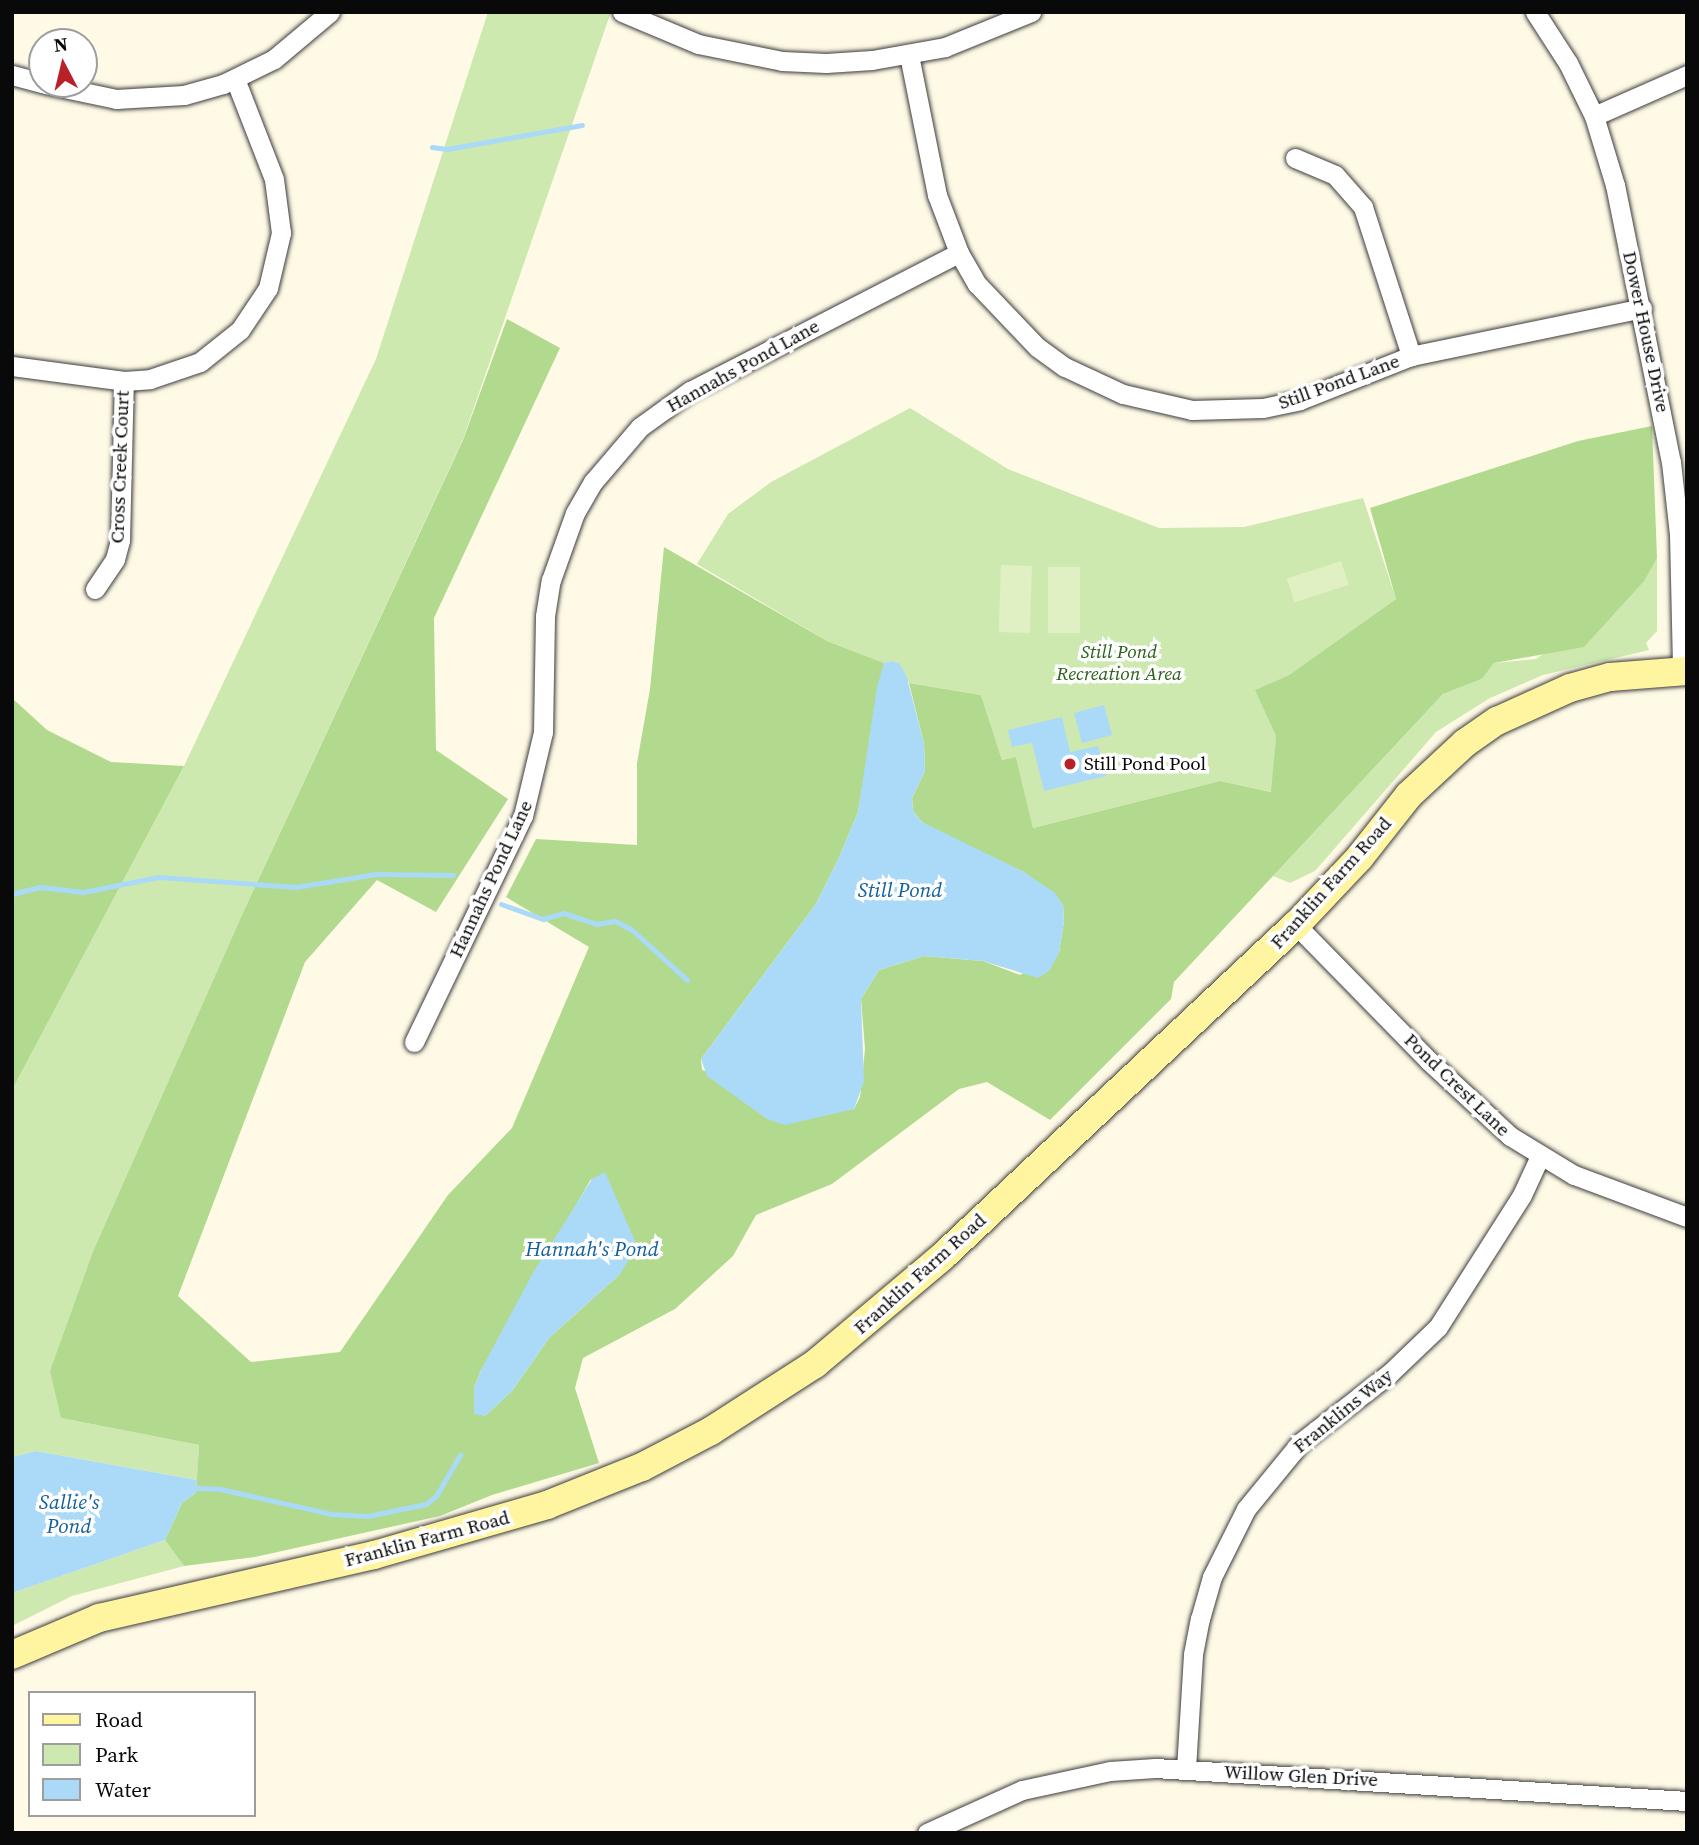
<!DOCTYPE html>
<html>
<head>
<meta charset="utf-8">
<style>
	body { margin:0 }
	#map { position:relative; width:1699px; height:1845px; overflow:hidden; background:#fffae6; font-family:"Source Serif 4",serif }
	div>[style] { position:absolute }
	.green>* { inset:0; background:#cde9b0 }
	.forest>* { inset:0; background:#b1da8f }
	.pitch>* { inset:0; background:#e0f0c2; transform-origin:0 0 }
	.water>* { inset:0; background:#aadaf7; transform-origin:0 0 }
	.stream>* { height:5px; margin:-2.5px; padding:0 2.5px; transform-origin:2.5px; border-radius:2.5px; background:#aadaf7 }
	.roads { filter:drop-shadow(0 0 2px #3c3c3c) drop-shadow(0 0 2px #3c3c3c) }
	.street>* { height:19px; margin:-9.5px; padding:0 9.5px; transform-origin:9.5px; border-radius:9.5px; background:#fff }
	.secondary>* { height:28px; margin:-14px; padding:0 14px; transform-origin:14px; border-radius:14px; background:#fff5a1 }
	.dots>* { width:19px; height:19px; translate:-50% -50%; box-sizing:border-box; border:4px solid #fff; border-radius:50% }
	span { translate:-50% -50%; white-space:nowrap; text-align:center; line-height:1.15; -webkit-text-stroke:7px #fff; paint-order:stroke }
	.street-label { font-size:19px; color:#090909 }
	.park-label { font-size:19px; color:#29611a; font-style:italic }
	.poi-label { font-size:19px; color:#090909 }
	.left { translate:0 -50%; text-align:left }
	.water-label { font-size:21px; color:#125f9b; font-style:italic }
	.frame { position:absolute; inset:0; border:14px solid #090909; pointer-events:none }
	.legend { position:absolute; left:28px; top:1691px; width:228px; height:126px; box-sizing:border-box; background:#fff; border:2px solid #9d9d9d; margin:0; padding:9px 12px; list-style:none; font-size:21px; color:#090909 }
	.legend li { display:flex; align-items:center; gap:14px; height:35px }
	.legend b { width:35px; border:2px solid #9d9d9d }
	.north { position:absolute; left:28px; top:28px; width:70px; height:70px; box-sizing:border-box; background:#fff; border:2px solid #9d9d9d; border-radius:50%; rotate:353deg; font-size:19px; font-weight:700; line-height:28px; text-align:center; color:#090909 }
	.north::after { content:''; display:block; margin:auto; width:24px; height:32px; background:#ba2027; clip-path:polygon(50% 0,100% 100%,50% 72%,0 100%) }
</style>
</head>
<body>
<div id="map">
	<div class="green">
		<i style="clip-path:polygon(488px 12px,611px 12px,463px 439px,241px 917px,94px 1249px,61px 1418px,199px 1445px,197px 1480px,36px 1451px,12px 1457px,12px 1090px,184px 766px,376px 359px)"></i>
		<i style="clip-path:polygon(910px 408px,1008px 469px,1159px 528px,1244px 527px,1363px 498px,1396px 599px,1289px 675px,1256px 690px,1276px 736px,1272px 792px,1220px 781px,1033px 828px,1016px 757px,1002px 760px,981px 695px,909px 683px,891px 661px,884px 663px,827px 641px,697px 564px,728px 514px,771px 482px)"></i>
		<i style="clip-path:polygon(1657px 558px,1657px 631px,1646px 643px,1649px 650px,1543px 675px,1490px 698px,1436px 732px,1315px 871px,1290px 883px,1273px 876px,1443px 694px,1482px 679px,1494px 663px,1536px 659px,1631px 594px)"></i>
		<i style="clip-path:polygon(165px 1540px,184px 1566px,72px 1596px,12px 1626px,12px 1593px)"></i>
	</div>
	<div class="forest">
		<i style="clip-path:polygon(evenodd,507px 319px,560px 348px,434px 618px,436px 750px,508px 799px,436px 912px,377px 880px,305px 962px,178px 1296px,251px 1362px,340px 1352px,448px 1195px,512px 1128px,589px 947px,506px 897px,536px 839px,637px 845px,637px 763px,650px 689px,664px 547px,827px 641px,884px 663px,858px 812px,838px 860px,816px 904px,701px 1059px,702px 1070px,844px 1110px,854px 1109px,860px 1097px,865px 1049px,861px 999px,879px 970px,924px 956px,983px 961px,1020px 975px,1059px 953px,1064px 921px,1063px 905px,1024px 872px,952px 839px,922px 822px,913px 811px,912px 798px,925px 771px,924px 744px,909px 683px,981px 695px,1002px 760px,1016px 757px,1033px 828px,1220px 781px,1271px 792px,1276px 736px,1255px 690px,1289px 675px,1396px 599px,1370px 508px,1578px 441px,1652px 426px,1657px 558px,1644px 581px,1584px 647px,1494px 663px,1482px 679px,1443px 694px,1174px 982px,1171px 999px,1050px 1120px,987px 1082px,959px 1089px,832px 1184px,756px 1215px,733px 1256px,675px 1309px,583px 1358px,575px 1388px,599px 1463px,492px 1495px,440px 1516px,255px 1557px,184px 1566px,165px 1540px,182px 1503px,196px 1493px,199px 1445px,61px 1418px,50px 1371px,94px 1249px,241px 917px,463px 440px,507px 319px,591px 1179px,620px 1274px,549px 1338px,512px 1391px,485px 1416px,474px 1388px,481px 1370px,591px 1179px)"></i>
		<i style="clip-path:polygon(12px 698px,47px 730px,111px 762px,184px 766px,12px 1090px)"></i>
	</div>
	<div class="pitch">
		<i style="left:1341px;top:561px;width:25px;height:57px;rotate:72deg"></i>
		<i style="left:1001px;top:565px;width:31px;height:67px;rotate:2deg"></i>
		<i style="left:1048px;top:567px;width:32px;height:66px"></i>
	</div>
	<div class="water">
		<i style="clip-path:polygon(891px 661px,900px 664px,907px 678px,924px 744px,925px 771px,912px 798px,913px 811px,922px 822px,1024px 872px,1055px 893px,1063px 905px,1064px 921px,1059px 953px,1049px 971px,1038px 978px,983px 961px,924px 956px,879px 970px,861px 999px,864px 1081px,854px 1109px,785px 1125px,767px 1119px,707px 1076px,701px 1059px,816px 904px,838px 860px,858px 812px,877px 687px,884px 663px)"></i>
		<i style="left:1104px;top:705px;width:31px;height:31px;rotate:75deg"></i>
		<i style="clip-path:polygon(1062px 717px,1070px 752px,1098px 746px,1106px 776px,1044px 791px,1032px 743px,1012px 747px,1008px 730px)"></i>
		<i style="clip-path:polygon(605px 1172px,637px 1246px,620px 1274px,549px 1338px,512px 1391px,485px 1416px,474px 1414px,474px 1388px,481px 1370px,534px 1271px,592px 1179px)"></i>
		<i style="clip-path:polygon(36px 1451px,197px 1480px,196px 1493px,182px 1503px,165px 1540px,12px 1593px,12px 1457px)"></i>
	</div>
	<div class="stream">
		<i style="left:432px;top:147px;width:15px;rotate:8deg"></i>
		<i style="left:447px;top:149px;width:137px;rotate:-10.1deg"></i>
		<i style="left:12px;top:894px;width:29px;rotate:-14deg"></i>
		<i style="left:40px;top:887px;width:43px;rotate:6.6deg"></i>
		<i style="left:83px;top:892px;width:77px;rotate:-11.2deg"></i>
		<i style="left:159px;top:877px;width:137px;rotate:4.2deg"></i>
		<i style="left:296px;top:887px;width:81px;rotate:-9.2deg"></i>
		<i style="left:376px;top:874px;width:77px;rotate:0.7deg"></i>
		<i style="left:501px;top:904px;width:45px;rotate:19.7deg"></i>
		<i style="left:543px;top:919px;width:21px;rotate:-17deg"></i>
		<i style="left:563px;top:913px;width:35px;rotate:18deg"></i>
		<i style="left:596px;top:924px;width:19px;rotate:-9deg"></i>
		<i style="left:615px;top:921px;width:18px;rotate:27deg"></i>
		<i style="left:631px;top:929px;width:76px;rotate:42.3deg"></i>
		<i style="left:197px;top:1488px;width:23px;rotate:2deg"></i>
		<i style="left:220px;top:1489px;width:115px;rotate:12.6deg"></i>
		<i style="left:332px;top:1514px;width:36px;rotate:3deg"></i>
		<i style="left:368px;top:1516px;width:59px;rotate:-11.7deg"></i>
		<i style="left:426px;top:1504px;width:13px;rotate:-39deg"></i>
		<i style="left:436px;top:1496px;width:48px;rotate:-59.7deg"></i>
	</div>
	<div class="roads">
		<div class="street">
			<i style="left:622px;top:12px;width:82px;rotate:22.8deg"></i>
			<i style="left:698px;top:44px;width:86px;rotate:11.4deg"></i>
			<i style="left:782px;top:61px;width:44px;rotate:2.6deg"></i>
			<i style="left:826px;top:63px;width:46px;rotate:-3.7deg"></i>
			<i style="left:872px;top:60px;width:74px;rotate:-10.1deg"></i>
			<i style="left:945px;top:47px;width:93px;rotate:-22.1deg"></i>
			<i style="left:1535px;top:12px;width:61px;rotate:57.1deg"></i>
			<i style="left:1568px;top:63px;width:59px;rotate:63.9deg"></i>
			<i style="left:1594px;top:116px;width:72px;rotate:73.1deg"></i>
			<i style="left:1615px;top:185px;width:283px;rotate:78.6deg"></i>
			<i style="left:1671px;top:462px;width:72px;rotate:83.7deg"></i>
			<i style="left:1679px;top:534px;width:136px;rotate:88.7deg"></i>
			<i style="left:909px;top:55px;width:143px;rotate:78.7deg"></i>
			<i style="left:937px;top:195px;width:62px;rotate:69.2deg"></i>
			<i style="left:959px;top:253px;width:36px;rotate:60deg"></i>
			<i style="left:977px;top:284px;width:87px;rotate:46.4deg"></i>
			<i style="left:1037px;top:347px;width:34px;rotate:36deg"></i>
			<i style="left:1065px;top:367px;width:64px;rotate:25deg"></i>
			<i style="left:1123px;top:394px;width:71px;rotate:13.1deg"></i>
			<i style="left:1192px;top:410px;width:71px;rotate:-1.6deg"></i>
			<i style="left:1263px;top:408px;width:38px;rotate:-12deg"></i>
			<i style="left:1300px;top:400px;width:119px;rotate:-21.6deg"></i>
			<i style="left:1411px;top:356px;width:236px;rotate:-11.7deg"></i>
			<i style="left:12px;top:75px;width:31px;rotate:15deg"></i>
			<i style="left:45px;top:84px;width:73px;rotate:11.9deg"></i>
			<i style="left:116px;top:99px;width:68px;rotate:-3.4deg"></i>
			<i style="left:184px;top:95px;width:41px;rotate:-15.8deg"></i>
			<i style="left:223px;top:84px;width:57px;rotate:-26.1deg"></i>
			<i style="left:274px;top:59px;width:73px;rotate:-40deg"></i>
			<i style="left:1594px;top:116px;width:102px;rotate:-23.8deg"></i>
			<i style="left:1295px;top:158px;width:43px;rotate:23deg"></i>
			<i style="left:1335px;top:175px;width:43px;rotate:48.8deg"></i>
			<i style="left:1363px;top:207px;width:157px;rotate:72.1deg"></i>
			<i style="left:12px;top:366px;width:113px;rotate:7.6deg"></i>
			<i style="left:124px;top:381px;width:26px;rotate:-4deg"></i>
			<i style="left:150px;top:379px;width:53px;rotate:-18.8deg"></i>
			<i style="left:200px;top:362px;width:51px;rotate:-38.7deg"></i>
			<i style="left:240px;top:330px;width:50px;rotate:-56.3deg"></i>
			<i style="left:268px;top:288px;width:57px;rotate:-76.7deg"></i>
			<i style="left:281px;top:233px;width:54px;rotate:-97.4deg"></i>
			<i style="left:274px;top:179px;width:107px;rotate:-111.3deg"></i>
			<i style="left:95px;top:589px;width:36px;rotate:-56deg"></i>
			<i style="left:115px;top:559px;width:20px;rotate:-75deg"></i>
			<i style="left:120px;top:540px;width:159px;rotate:-88.6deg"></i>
			<i style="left:1296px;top:925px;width:189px;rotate:45.6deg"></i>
			<i style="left:1428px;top:1060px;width:112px;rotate:42.8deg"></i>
			<i style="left:1510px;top:1136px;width:75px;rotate:31.4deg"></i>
			<i style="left:1574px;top:1175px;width:121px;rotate:20.4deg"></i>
			<i style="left:414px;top:1042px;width:251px;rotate:-64.3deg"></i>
			<i style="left:523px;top:816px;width:86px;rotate:-76.6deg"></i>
			<i style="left:543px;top:732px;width:116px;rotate:-89deg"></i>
			<i style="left:545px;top:616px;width:36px;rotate:-81deg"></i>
			<i style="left:551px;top:580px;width:71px;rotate:-70.3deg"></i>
			<i style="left:575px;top:513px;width:36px;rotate:-60deg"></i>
			<i style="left:593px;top:482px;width:72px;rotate:-49.5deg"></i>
			<i style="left:640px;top:427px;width:62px;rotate:-35.8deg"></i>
			<i style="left:690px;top:391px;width:302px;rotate:-27.2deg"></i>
			<i style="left:1186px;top:1769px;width:115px;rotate:-86.5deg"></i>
			<i style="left:1193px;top:1654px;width:36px;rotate:-79deg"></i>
			<i style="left:1200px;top:1619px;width:44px;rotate:-74.1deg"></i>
			<i style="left:1212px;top:1577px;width:76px;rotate:-63.4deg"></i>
			<i style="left:1246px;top:1509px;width:85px;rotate:-50.7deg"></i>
			<i style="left:1300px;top:1443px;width:114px;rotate:-37.9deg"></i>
			<i style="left:1390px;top:1373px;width:66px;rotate:-43.8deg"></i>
			<i style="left:1438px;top:1327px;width:156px;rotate:-57.5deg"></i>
			<i style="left:1522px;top:1195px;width:43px;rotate:-65.2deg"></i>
			<i style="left:927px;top:1833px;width:104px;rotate:-24.4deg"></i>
			<i style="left:1022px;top:1790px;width:90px;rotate:-12.2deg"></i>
			<i style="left:1110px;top:1771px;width:45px;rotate:-3.8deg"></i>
			<i style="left:1155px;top:1768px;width:533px;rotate:3.55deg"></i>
		</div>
		<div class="secondary">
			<i style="left:12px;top:1655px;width:95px;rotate:-23deg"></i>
			<i style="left:99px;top:1618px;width:282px;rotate:-12.9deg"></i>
			<i style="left:374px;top:1555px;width:180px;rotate:-16.1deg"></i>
			<i style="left:547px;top:1505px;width:102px;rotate:-21.8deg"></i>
			<i style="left:642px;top:1467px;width:78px;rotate:-27.6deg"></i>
			<i style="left:711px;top:1431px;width:124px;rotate:-32.8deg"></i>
			<i style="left:815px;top:1364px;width:166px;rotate:-40.1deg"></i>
			<i style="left:942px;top:1257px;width:485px;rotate:-43.2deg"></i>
			<i style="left:1296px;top:925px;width:93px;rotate:-46.7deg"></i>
			<i style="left:1360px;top:857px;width:79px;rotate:-51.7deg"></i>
			<i style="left:1409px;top:795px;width:76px;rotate:-42.9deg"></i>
			<i style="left:1465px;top:743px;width:39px;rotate:-35deg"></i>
			<i style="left:1497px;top:721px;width:80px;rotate:-24.3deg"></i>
			<i style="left:1570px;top:688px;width:41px;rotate:-15.4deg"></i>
			<i style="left:1610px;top:677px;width:77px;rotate:-4.5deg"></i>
		</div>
	</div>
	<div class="dots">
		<i style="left:1070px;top:764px;background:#ba2027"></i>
	</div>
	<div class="street-label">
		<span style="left:1646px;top:332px;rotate:78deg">Dower House Drive</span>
		<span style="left:743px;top:366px;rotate:-29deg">Hannahs Pond Lane</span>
		<span style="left:1339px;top:382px;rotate:-20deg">Still Pond Lane</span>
		<span style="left:120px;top:467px;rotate:-88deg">Cross Creek Court</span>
		<span style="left:491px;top:879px;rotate:-65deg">Hannahs Pond Lane</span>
		<span style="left:1331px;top:883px;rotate:-48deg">Franklin Farm Road</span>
		<span style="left:1457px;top:1085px;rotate:44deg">Pond Crest Lane</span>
		<span style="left:920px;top:1274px;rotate:-42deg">Franklin Farm Road</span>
		<span style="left:1343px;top:1411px;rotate:-39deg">Franklins Way</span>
		<span style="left:427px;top:1539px;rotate:-15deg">Franklin Farm Road</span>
		<span style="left:1301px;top:1776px;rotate:3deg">Willow Glen Drive</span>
	</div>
	<div class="park-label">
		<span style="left:1119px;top:663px">Still Pond<br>Recreation Area</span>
	</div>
	<div class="poi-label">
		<span class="left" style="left:1084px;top:764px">Still Pond Pool</span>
	</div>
	<div class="water-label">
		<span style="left:900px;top:890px">Still Pond</span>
		<span style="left:592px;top:1249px">Hannah's Pond</span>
		<span style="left:69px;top:1514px">Sallie's<br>Pond</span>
	</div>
	<div class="frame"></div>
	<ul class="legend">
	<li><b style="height:9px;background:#fff5a1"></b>Road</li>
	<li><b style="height:19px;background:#cde9b0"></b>Park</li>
	<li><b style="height:19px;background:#aadaf7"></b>Water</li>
	</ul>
	<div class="north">N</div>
</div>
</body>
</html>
